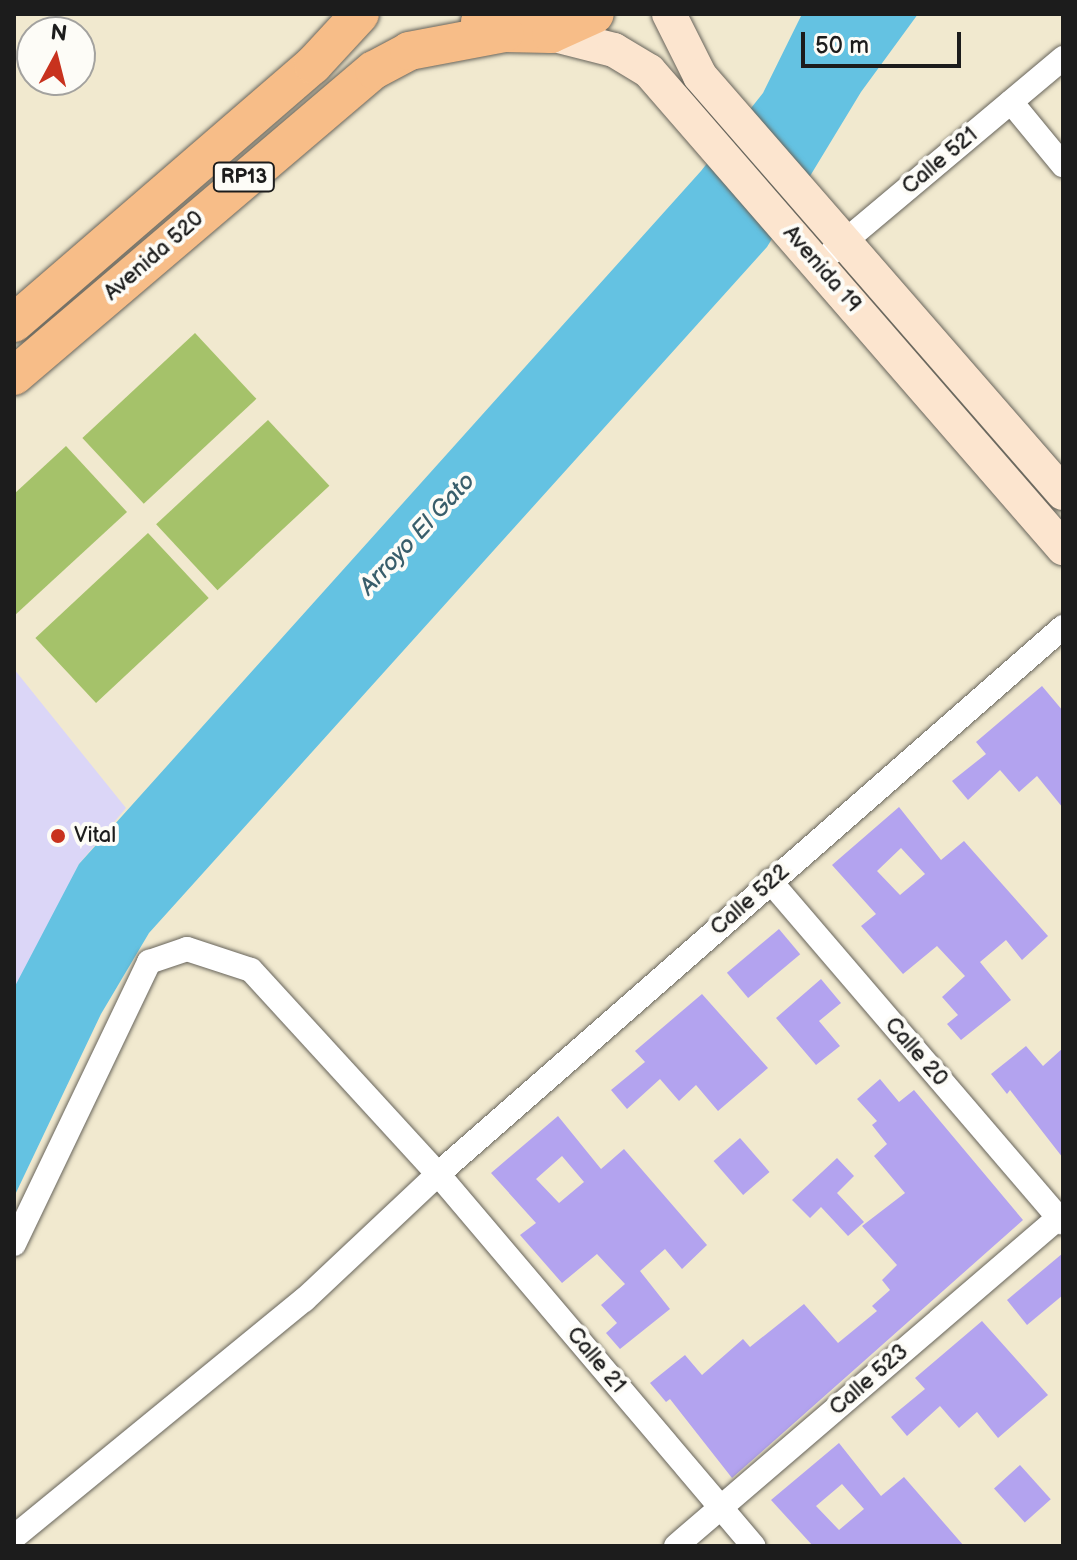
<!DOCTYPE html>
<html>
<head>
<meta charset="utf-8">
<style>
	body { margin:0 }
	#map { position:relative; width:1077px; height:1560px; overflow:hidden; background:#f1e9cf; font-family:"Balsamiq Sans",sans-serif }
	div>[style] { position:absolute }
	.built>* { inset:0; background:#dbd6f7 }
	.green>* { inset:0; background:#a5c26a; transform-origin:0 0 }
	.water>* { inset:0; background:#64c2e2 }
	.building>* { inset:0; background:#b3a3ef; transform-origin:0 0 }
	.roads { filter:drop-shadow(0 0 2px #67645b) drop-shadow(0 0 2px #67645b) }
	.minor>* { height:24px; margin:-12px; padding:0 12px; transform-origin:12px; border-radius:12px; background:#fff }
	.secondary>* { height:34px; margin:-17px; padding:0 17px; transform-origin:17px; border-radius:17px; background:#fce5cf }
	.primary>* { height:38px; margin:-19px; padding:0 19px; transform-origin:19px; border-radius:19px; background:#f7bd88 }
	.dots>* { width:22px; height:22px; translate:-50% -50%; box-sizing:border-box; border:4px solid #fdfcf7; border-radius:50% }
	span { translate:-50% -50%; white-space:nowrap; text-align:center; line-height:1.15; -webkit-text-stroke:8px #fdfcf7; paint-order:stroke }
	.shield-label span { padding:2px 6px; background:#fdfcf7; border:2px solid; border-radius:6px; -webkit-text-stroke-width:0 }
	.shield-label { font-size:20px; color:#1c1c1c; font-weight:700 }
	.street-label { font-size:22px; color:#1c1c1c }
	.poi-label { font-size:22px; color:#1c1c1c }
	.left { translate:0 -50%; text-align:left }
	.water-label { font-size:24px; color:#395e6b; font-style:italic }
	.frame { position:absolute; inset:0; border:16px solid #1c1c1c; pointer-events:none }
	.north { position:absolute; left:16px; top:16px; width:80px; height:80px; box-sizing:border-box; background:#fdfcf7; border:2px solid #a3a29f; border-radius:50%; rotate:7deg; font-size:22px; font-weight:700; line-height:32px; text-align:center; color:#1c1c1c }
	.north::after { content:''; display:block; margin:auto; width:28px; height:36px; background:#c8321e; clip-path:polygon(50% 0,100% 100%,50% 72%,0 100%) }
	.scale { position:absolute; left:801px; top:32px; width:160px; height:36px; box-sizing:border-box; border:4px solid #1c1c1c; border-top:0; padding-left:10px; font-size:24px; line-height:28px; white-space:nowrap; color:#1c1c1c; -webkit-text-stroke:6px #fdfcf7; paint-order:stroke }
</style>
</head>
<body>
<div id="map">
	<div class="built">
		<i style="clip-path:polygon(14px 669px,126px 808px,79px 864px,14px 1000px)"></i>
	</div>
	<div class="green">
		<i style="left:195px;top:333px;width:90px;height:154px;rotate:47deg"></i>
		<i style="left:268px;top:420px;width:90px;height:153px;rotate:47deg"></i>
		<i style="clip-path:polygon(66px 446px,127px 512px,14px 616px,14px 494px)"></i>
		<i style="left:148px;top:533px;width:89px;height:154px;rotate:47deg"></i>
	</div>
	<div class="water">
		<i style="clip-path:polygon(802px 14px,918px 14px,861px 92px,767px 247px,149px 933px,101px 1014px,14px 1197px,14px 988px,79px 864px,701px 171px,763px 93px)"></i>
	</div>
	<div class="building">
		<i style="clip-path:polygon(1042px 686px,1063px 711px,1063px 808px,1037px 776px,1019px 792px,1000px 770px,968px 800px,952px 781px,986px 754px,976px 742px)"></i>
		<i style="clip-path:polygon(evenodd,899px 807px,941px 860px,964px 841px,1048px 936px,1022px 960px,1006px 940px,980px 962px,1011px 1000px,961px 1040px,947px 1024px,958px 1015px,942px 997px,965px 976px,937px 946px,903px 974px,861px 926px,876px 914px,832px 865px,899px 807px,901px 848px,925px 874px,900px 895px,877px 871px,901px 848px)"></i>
		<i style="left:779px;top:929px;width:33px;height:68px;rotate:50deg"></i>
		<i style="clip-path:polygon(821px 979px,841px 1003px,819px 1021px,840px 1046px,816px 1065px,776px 1018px)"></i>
		<i style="clip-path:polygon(702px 994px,768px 1068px,718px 1111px,696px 1085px,679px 1101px,660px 1079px,627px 1109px,611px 1090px,645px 1062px,635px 1051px)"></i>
		<i style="clip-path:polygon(1026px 1046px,1043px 1066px,1063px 1048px,1063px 1158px,1010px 1090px,1007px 1094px,991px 1074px)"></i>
		<i style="clip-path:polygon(880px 1079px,899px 1102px,914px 1090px,1023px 1220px,732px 1478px,670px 1399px,666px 1402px,650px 1383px,685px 1355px,702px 1375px,743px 1339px,750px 1347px,804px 1304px,838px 1343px,877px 1311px,872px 1306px,890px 1290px,882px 1280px,897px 1265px,862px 1226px,905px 1193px,874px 1156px,887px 1144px,872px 1125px,877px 1121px,857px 1099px)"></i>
		<i style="clip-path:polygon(evenodd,558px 1116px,601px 1169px,624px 1149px,707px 1245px,682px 1269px,665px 1249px,640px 1271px,670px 1309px,620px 1349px,606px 1333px,617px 1323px,601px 1305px,625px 1284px,597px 1254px,562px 1283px,520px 1235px,536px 1223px,491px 1173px,558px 1116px,562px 1156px,584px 1182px,559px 1203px,536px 1179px,562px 1156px)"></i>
		<i style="left:740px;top:1138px;width:45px;height:35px;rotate:49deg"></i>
		<i style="clip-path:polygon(837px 1158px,854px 1176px,837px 1193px,864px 1222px,848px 1236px,821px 1207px,810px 1218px,792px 1200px)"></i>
		<i style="clip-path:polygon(1063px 1253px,1063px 1295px,1027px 1325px,1007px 1300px)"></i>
		<i style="clip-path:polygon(982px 1321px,1048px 1395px,998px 1438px,977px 1412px,959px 1428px,940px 1406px,907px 1436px,891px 1417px,925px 1389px,915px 1378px)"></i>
		<i style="clip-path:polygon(evenodd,839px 1443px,881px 1496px,904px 1477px,964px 1546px,813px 1546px,771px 1500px,839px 1443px,842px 1484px,864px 1509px,839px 1530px,816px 1506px,842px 1484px)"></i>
		<i style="left:1020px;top:1465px;width:46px;height:35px;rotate:48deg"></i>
	</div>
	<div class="roads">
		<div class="minor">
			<i style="left:1011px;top:102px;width:82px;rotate:50.5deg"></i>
			<i style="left:832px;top:252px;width:302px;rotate:-40deg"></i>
			<i style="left:770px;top:881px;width:450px;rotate:49.4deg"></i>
			<i style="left:14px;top:1244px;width:313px;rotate:-64.4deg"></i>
			<i style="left:149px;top:962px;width:40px;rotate:-18.9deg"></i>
			<i style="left:187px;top:949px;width:67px;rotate:18.2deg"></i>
			<i style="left:251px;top:970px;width:277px;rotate:47.5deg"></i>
			<i style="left:438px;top:1174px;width:488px;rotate:49.7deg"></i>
			<i style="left:14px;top:1537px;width:375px;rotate:-39.3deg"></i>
			<i style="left:304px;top:1300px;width:184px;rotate:-43.2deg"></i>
			<i style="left:438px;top:1174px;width:831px;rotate:-41.19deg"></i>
			<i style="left:676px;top:1546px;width:510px;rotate:-40.63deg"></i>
		</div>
		<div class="secondary">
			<i style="left:669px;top:14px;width:69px;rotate:63.4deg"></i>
			<i style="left:700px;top:76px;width:553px;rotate:48.96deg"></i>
			<i style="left:551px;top:34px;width:65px;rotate:14.3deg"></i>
			<i style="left:614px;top:50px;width:41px;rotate:31deg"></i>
			<i style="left:649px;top:71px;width:632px;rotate:49.04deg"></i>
		</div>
		<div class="primary">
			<i style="left:480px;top:22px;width:26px;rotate:25deg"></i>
			<i style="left:504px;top:33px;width:47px;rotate:1.2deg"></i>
			<i style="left:551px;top:34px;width:48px;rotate:-24.4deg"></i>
			<i style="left:14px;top:323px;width:395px;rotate:-40.8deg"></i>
			<i style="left:313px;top:65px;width:69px;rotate:-47.3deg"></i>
			<i style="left:14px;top:376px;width:472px;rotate:-40.4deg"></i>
			<i style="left:374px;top:70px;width:40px;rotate:-28deg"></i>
			<i style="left:409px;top:51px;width:97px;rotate:-10.7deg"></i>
		</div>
	</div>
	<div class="dots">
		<i style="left:58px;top:836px;background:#c8321e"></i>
	</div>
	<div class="shield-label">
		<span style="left:244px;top:177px">RP13</span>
	</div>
	<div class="street-label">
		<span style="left:940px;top:161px;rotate:-40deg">Calle 521</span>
		<span style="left:154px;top:256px;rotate:-41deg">Avenida 520</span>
		<span style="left:822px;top:269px;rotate:49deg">Avenida 19</span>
		<span style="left:750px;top:900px;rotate:-41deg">Calle 522</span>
		<span style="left:916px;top:1052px;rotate:49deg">Calle 20</span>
		<span style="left:596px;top:1360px;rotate:50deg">Calle 21</span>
		<span style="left:869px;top:1380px;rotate:-41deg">Calle 523</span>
	</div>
	<div class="poi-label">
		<span class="left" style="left:74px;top:836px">Vital</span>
	</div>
	<div class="water-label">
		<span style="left:417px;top:534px;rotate:-47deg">Arroyo El Gato</span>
	</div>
	<div class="frame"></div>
	<div class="north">N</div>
	<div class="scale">50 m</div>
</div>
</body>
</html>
